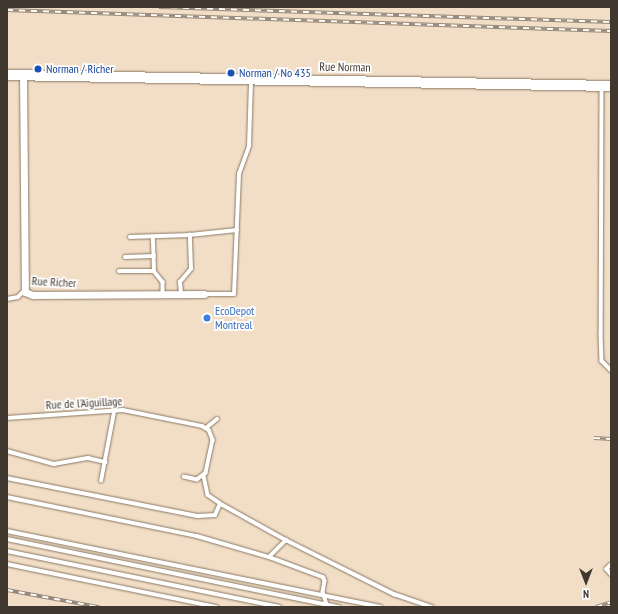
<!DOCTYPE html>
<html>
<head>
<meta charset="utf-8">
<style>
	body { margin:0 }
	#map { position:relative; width:618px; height:614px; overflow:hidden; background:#f2dec6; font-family:"PT Sans Narrow",sans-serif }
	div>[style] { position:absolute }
	.roads { filter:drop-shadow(0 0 1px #8b7963) drop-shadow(0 0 1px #8b7963) }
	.lane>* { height:3.5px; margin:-1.75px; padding:0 1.75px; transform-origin:1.75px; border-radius:1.75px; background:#fff }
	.street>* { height:7px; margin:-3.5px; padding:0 3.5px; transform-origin:3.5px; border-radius:3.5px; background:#fff }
	.secondary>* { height:10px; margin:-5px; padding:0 5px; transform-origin:5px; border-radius:5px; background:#fff }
	.rail>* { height:3.5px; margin-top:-1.75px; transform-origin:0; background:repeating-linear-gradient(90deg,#fff 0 6px,#988a7a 0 12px); box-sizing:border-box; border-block:1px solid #988a7a }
	.dots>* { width:11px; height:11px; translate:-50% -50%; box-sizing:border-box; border:2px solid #fff; border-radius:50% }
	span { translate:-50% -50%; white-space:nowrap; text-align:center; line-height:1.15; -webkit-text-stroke:3.5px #fff; paint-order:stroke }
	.street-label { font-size:12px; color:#40382f }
	.transit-label { font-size:12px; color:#164399 }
	.left { translate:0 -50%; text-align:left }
	.shop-label { font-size:12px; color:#366cbe }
	.frame { position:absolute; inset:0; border:8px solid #40382f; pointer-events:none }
	.north { position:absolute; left:566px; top:562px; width:40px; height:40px; -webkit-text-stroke:3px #fff; paint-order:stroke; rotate:180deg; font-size:11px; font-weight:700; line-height:16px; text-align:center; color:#40382f }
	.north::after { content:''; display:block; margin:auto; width:14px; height:18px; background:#40382f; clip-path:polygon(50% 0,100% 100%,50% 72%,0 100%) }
</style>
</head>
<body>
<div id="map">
	<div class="roads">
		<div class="lane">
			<i style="left:602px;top:87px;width:247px;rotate:90.2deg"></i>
			<i style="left:601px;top:334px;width:27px;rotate:88deg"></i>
			<i style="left:602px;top:361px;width:13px;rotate:45deg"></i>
			<i style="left:130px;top:237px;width:60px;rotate:-1.9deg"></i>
			<i style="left:190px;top:235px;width:47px;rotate:-6.1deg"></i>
			<i style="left:125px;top:257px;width:29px;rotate:-2deg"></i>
			<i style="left:119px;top:271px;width:35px"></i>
			<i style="left:154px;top:271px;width:34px;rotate:-92deg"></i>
			<i style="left:154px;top:271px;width:14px;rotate:51deg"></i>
			<i style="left:163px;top:282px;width:12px;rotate:90deg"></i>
			<i style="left:181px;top:294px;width:12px;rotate:-95deg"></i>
			<i style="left:180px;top:282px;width:17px;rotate:-50deg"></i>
			<i style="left:191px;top:269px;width:34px;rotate:-92deg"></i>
			<i style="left:204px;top:294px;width:30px"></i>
			<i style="left:234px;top:294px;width:120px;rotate:-87.6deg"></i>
			<i style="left:239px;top:174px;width:30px;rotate:-70deg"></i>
			<i style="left:249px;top:146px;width:65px;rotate:-88.2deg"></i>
			<i style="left:7px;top:299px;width:11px;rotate:-10deg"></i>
			<i style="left:18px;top:297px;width:8px;rotate:-45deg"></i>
			<i style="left:7px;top:418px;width:116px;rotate:-3.9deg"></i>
			<i style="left:123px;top:410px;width:81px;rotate:11.4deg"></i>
			<i style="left:202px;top:426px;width:8px;rotate:30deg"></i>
			<i style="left:209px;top:430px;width:11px;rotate:68deg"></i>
			<i style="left:213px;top:440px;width:34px;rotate:102deg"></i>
			<i style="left:206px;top:473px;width:11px;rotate:142deg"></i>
			<i style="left:197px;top:480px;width:13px;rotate:-167deg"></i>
			<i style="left:206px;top:428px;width:14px;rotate:-39deg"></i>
			<i style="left:7px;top:451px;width:49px;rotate:15.5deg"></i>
			<i style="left:54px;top:464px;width:35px;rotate:-10deg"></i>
			<i style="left:88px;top:458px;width:18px;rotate:13deg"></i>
			<i style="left:204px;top:476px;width:19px;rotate:78deg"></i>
			<i style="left:208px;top:495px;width:18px;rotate:34deg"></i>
			<i style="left:223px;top:505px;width:72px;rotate:29.1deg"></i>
			<i style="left:286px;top:540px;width:121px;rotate:26.6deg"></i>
			<i style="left:394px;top:594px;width:40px;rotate:18.9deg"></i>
			<i style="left:7px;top:478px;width:195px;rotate:11.3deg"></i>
			<i style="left:198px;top:516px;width:17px;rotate:-3deg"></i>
			<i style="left:215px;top:515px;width:12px;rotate:-66deg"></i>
			<i style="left:101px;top:481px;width:70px;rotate:-79.3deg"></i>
			<i style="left:7px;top:497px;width:194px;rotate:11.6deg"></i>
			<i style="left:197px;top:536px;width:75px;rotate:16.3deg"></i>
			<i style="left:269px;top:557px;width:58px;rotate:20.3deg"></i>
			<i style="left:323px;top:577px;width:4px;rotate:63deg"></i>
			<i style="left:325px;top:581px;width:11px;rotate:100deg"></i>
			<i style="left:323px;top:592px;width:16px;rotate:72deg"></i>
			<i style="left:7px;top:531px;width:381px;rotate:11.5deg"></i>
			<i style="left:7px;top:539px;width:339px;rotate:11.6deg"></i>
			<i style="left:7px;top:551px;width:278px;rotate:11.6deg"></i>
			<i style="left:269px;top:557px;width:24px;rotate:-45deg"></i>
			<i style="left:7px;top:564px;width:214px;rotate:11.6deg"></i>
			<i style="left:611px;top:565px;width:6px;rotate:135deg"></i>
			<i style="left:607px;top:569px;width:6px;rotate:51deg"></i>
		</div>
		<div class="street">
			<i style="left:23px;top:73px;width:219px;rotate:89.5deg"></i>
			<i style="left:25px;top:292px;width:9px;rotate:21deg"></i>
			<i style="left:33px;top:295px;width:171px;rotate:-0.3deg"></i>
		</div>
		<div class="secondary">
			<i style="left:7px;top:75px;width:604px;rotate:1.04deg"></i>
		</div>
	</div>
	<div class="rail">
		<i style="left:159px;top:7px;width:452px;rotate:1.9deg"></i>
		<i style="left:7px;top:10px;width:604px;rotate:1.99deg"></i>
		<i style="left:594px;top:438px;width:17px;rotate:3deg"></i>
		<i style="left:7px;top:590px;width:94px;rotate:10.5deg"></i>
		<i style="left:596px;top:607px;width:16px;rotate:-18deg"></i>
	</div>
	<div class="dots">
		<i style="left:38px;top:69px;background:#1a4fb4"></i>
		<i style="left:231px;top:73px;background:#1a4fb4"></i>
		<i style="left:207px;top:318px;background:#3f7fe0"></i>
	</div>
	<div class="street-label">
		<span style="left:345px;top:67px;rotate:1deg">Rue Norman</span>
		<span style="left:54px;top:282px;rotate:3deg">Rue Richer</span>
		<span style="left:84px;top:403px;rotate:-3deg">Rue de l'Aiguillage</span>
	</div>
	<div class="transit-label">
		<span class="left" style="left:46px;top:69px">Norman / Richer</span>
		<span class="left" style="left:239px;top:73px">Norman / No 435</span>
	</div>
	<div class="shop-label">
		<span class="left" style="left:215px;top:318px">EcoDepot<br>Montreal</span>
	</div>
	<div class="frame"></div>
	<div class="north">N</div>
</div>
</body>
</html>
